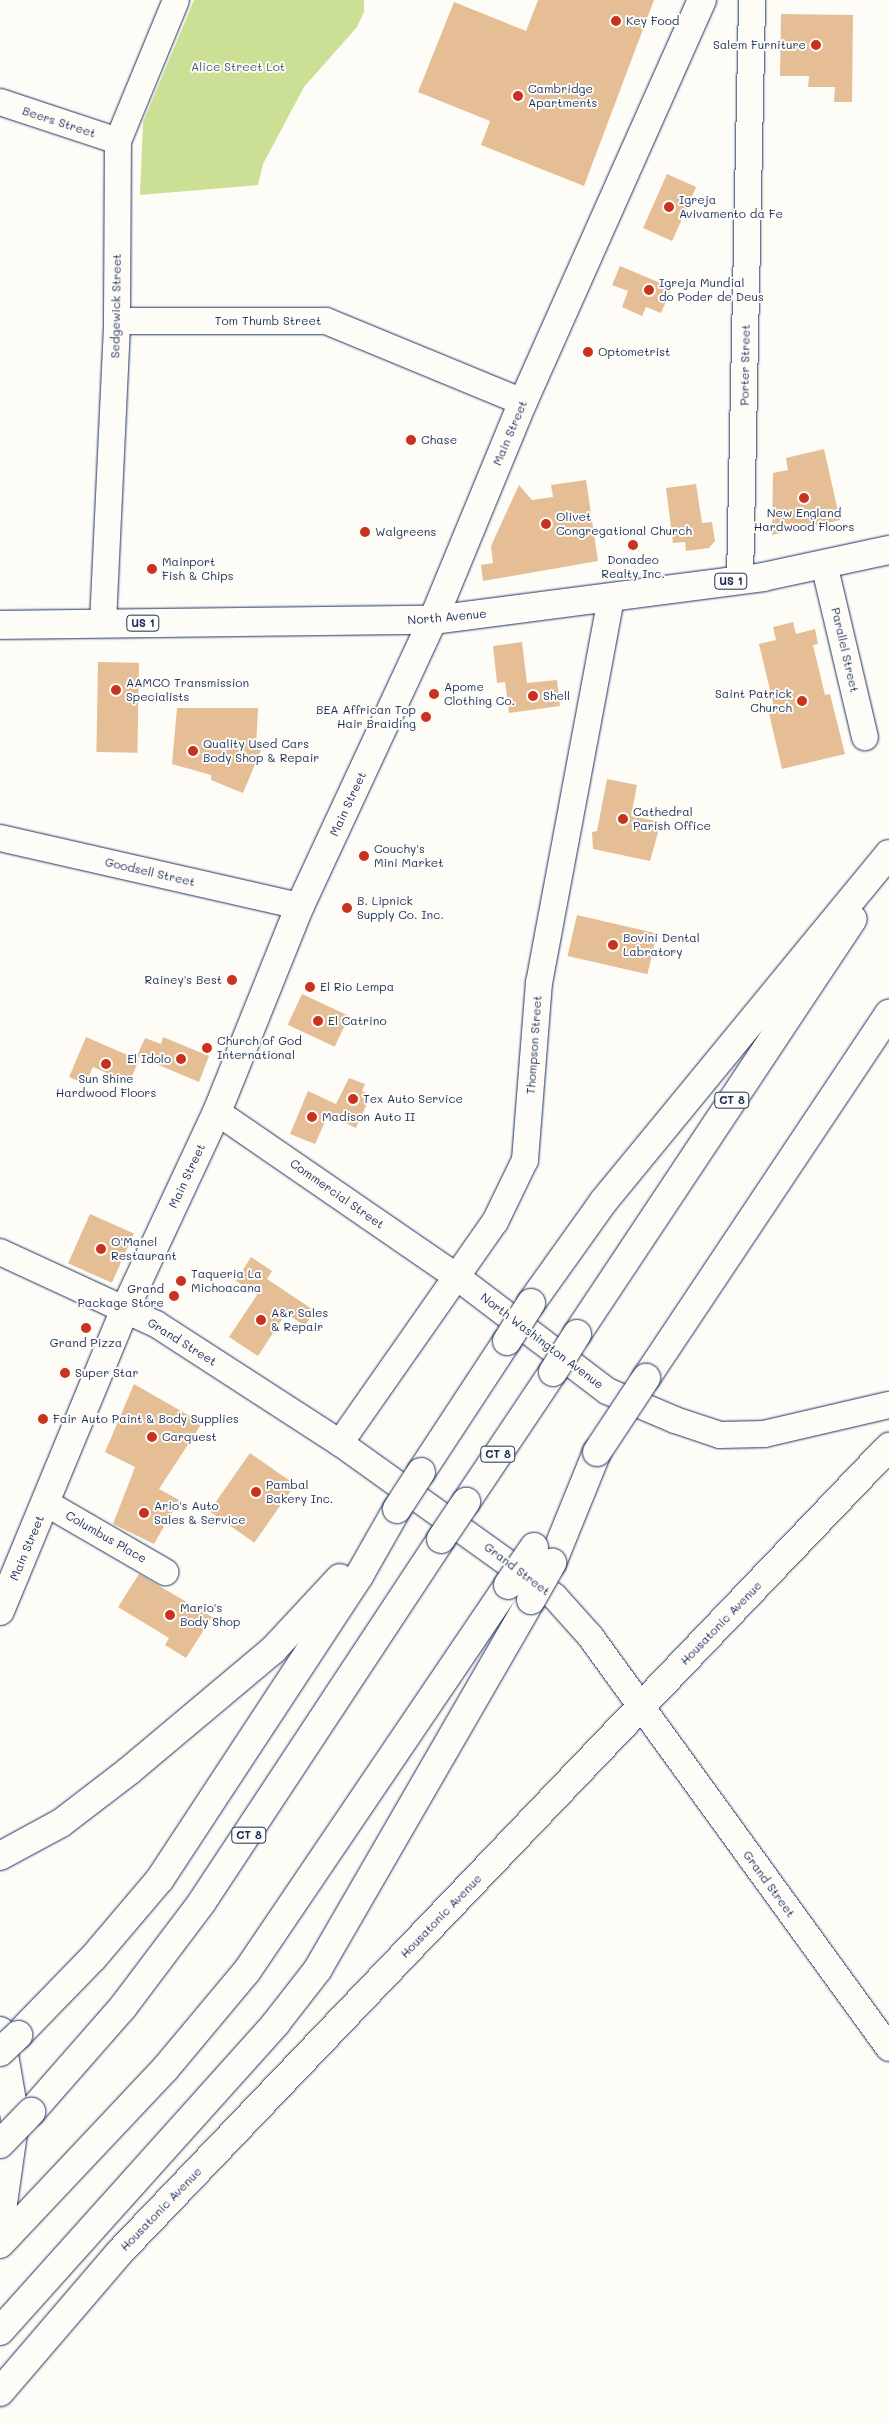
<!DOCTYPE html>
<html>
<head>
<meta charset="utf-8">
<style>
	body { margin:0 }
	#map { position:relative; width:889px; height:2424px; overflow:hidden; background:#fdfcf7; font-family:Mali,sans-serif }
	div>[style] { position:absolute }
	.green>* { inset:0; background:#cbe095 }
	.building>* { inset:0; background:#e6be96; transform-origin:0 0 }
	.roads { filter:drop-shadow(0 0 1px #1b2f5e) drop-shadow(0 0 1px #1b2f5e) }
	.minor>* { height:26px; margin:-13px; padding:0 13px; transform-origin:13px; border-radius:13px; background:#fdfcf7 }
	.major>* { height:28px; margin:-14px; padding:0 14px; transform-origin:14px; border-radius:14px; background:#fdfcf7 }
	.highway>* { height:28px; margin:-14px; padding:0 14px; transform-origin:14px; border-radius:14px; background:#fdfcf7 }
	.bridges { filter:drop-shadow(0 0 1px #1b2f5e) drop-shadow(0 0 1px #1b2f5e) }
	.highway-bridge>* { height:28px; margin:-14px; padding:0 14px; transform-origin:14px; border-radius:14px; background:#fdfcf7 }
	.dots>* { width:14px; height:14px; translate:-50% -50%; box-sizing:border-box; border:2px solid #fdfcf7; border-radius:50% }
	span { translate:-50% -50%; white-space:nowrap; text-align:center; line-height:1.15; -webkit-text-stroke:4px #fdfcf7; paint-order:stroke }
	.shield-label span { padding:1px 4px; background:#fdfcf7; border:1px solid; border-radius:4px; -webkit-text-stroke-width:0 }
	.shield-label { font-size:11px; color:#1b2f5e; font-weight:700 }
	.poi-label { font-size:12px; color:#1b2f5e }
	.left { translate:0 -50%; text-align:left }
	.right { translate:-100% -50%; text-align:right }
	.park-label { font-size:12px; color:#475b6c }
	.street-label { font-size:12px; color:#1b2f5e }
</style>
</head>
<body>
<div id="map">
	<div class="green">
		<i style="clip-path:polygon(194px 0,364px 0,364px 12px,357px 27px,304px 87px,263px 164px,258px 185px,140px 195px,143px 122px)"></i>
	</div>
	<div class="building">
		<i style="clip-path:polygon(538px 0,654px 0,584px 186px,481px 145px,490px 121px,418px 92px,454px 2px,526px 31px)"></i>
		<i style="clip-path:polygon(781px 14px,853px 15px,852px 102px,834px 102px,835px 87px,808px 87px,809px 76px,780px 76px)"></i>
		<i style="left:667px;top:174px;width:32px;height:59px;rotate:24deg"></i>
		<i style="clip-path:polygon(620px 266px,672px 288px,661px 313px,646px 307px,642px 316px,622px 307px,628px 291px,612px 285px)"></i>
		<i style="clip-path:polygon(824px 449px,840px 520px,772px 535px,773px 473px,788px 470px,786px 458px)"></i>
		<i style="clip-path:polygon(586px 480px,598px 561px,483px 581px,481px 565px,493px 563px,491px 546px,519px 485px,532px 500px,553px 497px,551px 485px)"></i>
		<i style="clip-path:polygon(696px 484px,702px 523px,712px 522px,715px 541px,709px 548px,686px 551px,685px 542px,673px 543px,666px 488px)"></i>
		<i style="clip-path:polygon(793px 622px,796px 634px,815px 629px,818px 644px,813px 645px,825px 695px,830px 694px,845px 754px,782px 769px,768px 709px,774px 707px,759px 644px,776px 640px,773px 627px)"></i>
		<i style="clip-path:polygon(522px 642px,527px 683px,557px 680px,560px 706px,509px 713px,505px 682px,497px 683px,493px 646px)"></i>
		<i style="left:98px;top:662px;width:41px;height:90px;rotate:1deg"></i>
		<i style="clip-path:polygon(177px 708px,258px 708px,256px 749px,261px 750px,243px 793px,211px 780px,211px 775px,172px 764px)"></i>
		<i style="clip-path:polygon(607px 779px,637px 785px,631px 816px,661px 822px,650px 861px,593px 849px,592px 832px,597px 831px)"></i>
		<i style="left:577px;top:915px;width:82px;height:42px;rotate:13deg"></i>
		<i style="left:302px;top:994px;width:52px;height:34px;rotate:25deg"></i>
		<i style="clip-path:polygon(86px 1037px,139px 1060px,129px 1083px,93px 1067px,85px 1084px,69px 1077px)"></i>
		<i style="clip-path:polygon(163px 1037px,209px 1056px,199px 1082px,137px 1056px,145px 1038px,161px 1044px)"></i>
		<i style="clip-path:polygon(349px 1078px,365px 1084px,362px 1091px,371px 1095px,356px 1128px,328px 1115px,315px 1144px,290px 1134px,308px 1091px,336px 1104px)"></i>
		<i style="left:90px;top:1214px;width:48px;height:54px;rotate:24deg"></i>
		<i style="clip-path:polygon(251px 1257px,272px 1271px,267px 1279px,315px 1311px,305px 1326px,286px 1313px,258px 1356px,229px 1337px,257px 1295px,236px 1281px)"></i>
		<i style="clip-path:polygon(134px 1384px,202px 1423px,159px 1489px,179px 1500px,154px 1544px,113px 1524px,135px 1467px,105px 1452px)"></i>
		<i style="left:250px;top:1453px;width:55px;height:71px;rotate:35deg"></i>
		<i style="clip-path:polygon(139px 1574px,212px 1617px,186px 1658px,165px 1645px,169px 1638px,118px 1607px)"></i>
	</div>
	<div class="roads">
		<div class="minor">
			<i style="left:0;top:102px;width:124px;rotate:18.3deg"></i>
			<i style="left:117px;top:321px;width:209px"></i>
			<i style="left:326px;top:321px;width:213px;rotate:22.4deg"></i>
			<i style="left:824px;top:564px;width:178px;rotate:76.7deg"></i>
			<i style="left:740px;top:580px;width:580px;rotate:-88.81deg"></i>
			<i style="left:103px;top:623px;width:302px;rotate:-87.3deg"></i>
			<i style="left:117px;top:321px;width:180px;rotate:-89.7deg"></i>
			<i style="left:118px;top:141px;width:152px;rotate:-67.6deg"></i>
			<i style="left:0;top:838px;width:308px;rotate:12.8deg"></i>
			<i style="left:217px;top:1112px;width:291px;rotate:34.5deg"></i>
			<i style="left:457px;top:1277px;width:188px;rotate:37.2deg"></i>
			<i style="left:607px;top:1391px;width:74px;rotate:23.1deg"></i>
			<i style="left:675px;top:1420px;width:47px;rotate:18.4deg"></i>
			<i style="left:720px;top:1435px;width:44px;rotate:-1.3deg"></i>
			<i style="left:764px;top:1434px;width:128px;rotate:-13.1deg"></i>
			<i style="left:0;top:1252px;width:172px;rotate:24.8deg"></i>
			<i style="left:156px;top:1324px;width:219px;rotate:32.9deg"></i>
			<i style="left:340px;top:1443px;width:264px;rotate:35.6deg"></i>
			<i style="left:555px;top:1597px;width:52px;rotate:48.1deg"></i>
			<i style="left:590px;top:1636px;width:509px;rotate:54.03deg"></i>
			<i style="left:340px;top:1443px;width:270px;rotate:-55deg"></i>
			<i style="left:495px;top:1222px;width:69px;rotate:-64.2deg"></i>
			<i style="left:525px;top:1160px;width:178px;rotate:-85.5deg"></i>
			<i style="left:539px;top:983px;width:392px;rotate:-79.4deg"></i>
			<i style="left:46px;top:1503px;width:138px;rotate:30.1deg"></i>
		</div>
		<div class="major">
			<i style="left:0;top:625px;width:433px;rotate:-0.7deg"></i>
			<i style="left:433px;top:620px;width:333px;rotate:-7.4deg"></i>
			<i style="left:763px;top:577px;width:129px;rotate:-12.1deg"></i>
			<i style="left:0;top:1611px;width:327px;rotate:-67.5deg"></i>
			<i style="left:125px;top:1309px;width:217px;rotate:-65deg"></i>
			<i style="left:217px;top:1112px;width:222px;rotate:-68.1deg"></i>
			<i style="left:300px;top:906px;width:315px;rotate:-65.1deg"></i>
			<i style="left:433px;top:620px;width:236px;rotate:-67.6deg"></i>
			<i style="left:523px;top:402px;width:440px;rotate:-66deg"></i>
			<i style="left:0;top:2031px;width:89px;rotate:80.3deg"></i>
			<i style="left:15px;top:2119px;width:107px;rotate:98.1deg"></i>
			<i style="left:0;top:2392px;width:183px;rotate:-49.4deg"></i>
			<i style="left:119px;top:2253px;width:1115px;rotate:-46.31deg"></i>
		</div>
		<div class="highway">
			<i style="left:531px;top:1303px;width:124px;rotate:-54.5deg"></i>
			<i style="left:603px;top:1202px;width:450px;rotate:-50.6deg"></i>
			<i style="left:577px;top:1334px;width:498px;rotate:-56.4deg"></i>
			<i style="left:646px;top:1378px;width:438px;rotate:-56.3deg"></i>
			<i style="left:421px;top:1472px;width:157px;rotate:-56.7deg"></i>
			<i style="left:466px;top:1502px;width:156px;rotate:-56.2deg"></i>
			<i style="left:552px;top:1563px;width:120px;rotate:-67.9deg"></i>
			<i style="left:0;top:1856px;width:69px;rotate:-28.4deg"></i>
			<i style="left:61px;top:1823px;width:87px;rotate:-37.5deg"></i>
			<i style="left:130px;top:1770px;width:187px;rotate:-40deg"></i>
			<i style="left:273px;top:1650px;width:98px;rotate:-47.1deg"></i>
			<i style="left:18px;top:2035px;width:107px;rotate:-45.8deg"></i>
			<i style="left:93px;top:1958px;width:104px;rotate:-49.7deg"></i>
			<i style="left:160px;top:1879px;width:363px;rotate:-56.7deg"></i>
			<i style="left:359px;top:1576px;width:77px;rotate:-60.4deg"></i>
			<i style="left:31px;top:2112px;width:140px;rotate:-48.8deg"></i>
			<i style="left:123px;top:2007px;width:131px;rotate:-53deg"></i>
			<i style="left:202px;top:1902px;width:435px;rotate:-56.6deg"></i>
			<i style="left:0;top:2244px;width:241px;rotate:-46.7deg"></i>
			<i style="left:165px;top:2069px;width:128px;rotate:-50.1deg"></i>
			<i style="left:247px;top:1971px;width:466px;rotate:-55.9deg"></i>
			<i style="left:0;top:2331px;width:414px;rotate:-48.1deg"></i>
			<i style="left:276px;top:2023px;width:68px;rotate:-52.1deg"></i>
			<i style="left:318px;top:1969px;width:426px;rotate:-60deg"></i>
		</div>
	</div>
	<div class="bridges">
		<div class="highway-bridge">
			<i style="left:507px;top:1341px;width:45px;rotate:-57.7deg"></i>
			<i style="left:553px;top:1372px;width:45px;rotate:-57.7deg"></i>
			<i style="left:597px;top:1452px;width:89px;rotate:-56.5deg"></i>
			<i style="left:397px;top:1509px;width:44px;rotate:-57deg"></i>
			<i style="left:441px;top:1539px;width:45px;rotate:-56deg"></i>
			<i style="left:508px;top:1585px;width:46px;rotate:-55.6deg"></i>
			<i style="left:531px;top:1600px;width:43px;rotate:-60.4deg"></i>
			<i style="left:0;top:2052px;width:25px;rotate:-43deg"></i>
			<i style="left:0;top:2144px;width:45px;rotate:-45.9deg"></i>
		</div>
	</div>
	<div class="dots">
		<i style="left:616px;top:21px;background:#c8321e"></i>
		<i style="left:816px;top:45px;background:#c8321e"></i>
		<i style="left:518px;top:96px;background:#c8321e"></i>
		<i style="left:669px;top:207px;background:#c8321e"></i>
		<i style="left:649px;top:290px;background:#c8321e"></i>
		<i style="left:588px;top:352px;background:#c8321e"></i>
		<i style="left:411px;top:440px;background:#c8321e"></i>
		<i style="left:804px;top:498px;background:#c8321e"></i>
		<i style="left:546px;top:524px;background:#c8321e"></i>
		<i style="left:365px;top:532px;background:#c8321e"></i>
		<i style="left:633px;top:545px;background:#c8321e"></i>
		<i style="left:152px;top:569px;background:#c8321e"></i>
		<i style="left:116px;top:690px;background:#c8321e"></i>
		<i style="left:434px;top:694px;background:#c8321e"></i>
		<i style="left:533px;top:696px;background:#c8321e"></i>
		<i style="left:802px;top:701px;background:#c8321e"></i>
		<i style="left:426px;top:717px;background:#c8321e"></i>
		<i style="left:193px;top:751px;background:#c8321e"></i>
		<i style="left:623px;top:819px;background:#c8321e"></i>
		<i style="left:364px;top:856px;background:#c8321e"></i>
		<i style="left:347px;top:908px;background:#c8321e"></i>
		<i style="left:613px;top:945px;background:#c8321e"></i>
		<i style="left:232px;top:980px;background:#c8321e"></i>
		<i style="left:310px;top:987px;background:#c8321e"></i>
		<i style="left:318px;top:1021px;background:#c8321e"></i>
		<i style="left:207px;top:1048px;background:#c8321e"></i>
		<i style="left:181px;top:1059px;background:#c8321e"></i>
		<i style="left:106px;top:1064px;background:#c8321e"></i>
		<i style="left:353px;top:1099px;background:#c8321e"></i>
		<i style="left:312px;top:1117px;background:#c8321e"></i>
		<i style="left:101px;top:1249px;background:#c8321e"></i>
		<i style="left:181px;top:1281px;background:#c8321e"></i>
		<i style="left:174px;top:1296px;background:#c8321e"></i>
		<i style="left:261px;top:1320px;background:#c8321e"></i>
		<i style="left:86px;top:1328px;background:#c8321e"></i>
		<i style="left:65px;top:1373px;background:#c8321e"></i>
		<i style="left:43px;top:1419px;background:#c8321e"></i>
		<i style="left:152px;top:1437px;background:#c8321e"></i>
		<i style="left:256px;top:1492px;background:#c8321e"></i>
		<i style="left:144px;top:1513px;background:#c8321e"></i>
		<i style="left:170px;top:1615px;background:#c8321e"></i>
	</div>
	<div class="shield-label">
		<span style="left:731px;top:581px">US 1</span>
		<span style="left:143px;top:623px">US 1</span>
		<span style="left:732px;top:1100px">CT 8</span>
		<span style="left:498px;top:1454px">CT 8</span>
		<span style="left:249px;top:1835px">CT 8</span>
	</div>
	<div class="poi-label">
		<span class="left" style="left:626px;top:21px">Key Food</span>
		<span class="right" style="left:806px;top:45px">Salem Furniture</span>
		<span class="left" style="left:528px;top:96px">Cambridge<br>Apartments</span>
		<span class="left" style="left:679px;top:207px">Igreja<br>Avivamento da Fe</span>
		<span class="left" style="left:659px;top:290px">Igreja Mundial<br>do Poder de Deus</span>
		<span class="left" style="left:598px;top:352px">Optometrist</span>
		<span class="left" style="left:421px;top:440px">Chase</span>
		<span style="left:804px;top:520px">New England<br>Hardwood Floors</span>
		<span class="left" style="left:556px;top:524px">Olivet<br>Congregational Church</span>
		<span class="left" style="left:375px;top:532px">Walgreens</span>
		<span style="left:633px;top:567px">Donadeo<br>Realty Inc.</span>
		<span class="left" style="left:162px;top:569px">Mainport<br>Fish &amp; Chips</span>
		<span class="left" style="left:126px;top:690px">AAMCO Transmission<br>Specialists</span>
		<span class="left" style="left:444px;top:694px">Apome<br>Clothing Co.</span>
		<span class="right" style="left:792px;top:701px">Saint Patrick<br>Church</span>
		<span class="left" style="left:543px;top:696px">Shell</span>
		<span class="right" style="left:416px;top:717px">BEA Affrican Top<br>Hair Braiding</span>
		<span class="left" style="left:203px;top:751px">Quality Used Cars<br>Body Shop &amp; Repair</span>
		<span class="left" style="left:633px;top:819px">Cathedral<br>Parish Office</span>
		<span class="left" style="left:374px;top:856px">Couchy's<br>Mini Market</span>
		<span class="left" style="left:357px;top:908px">B. Lipnick<br>Supply Co. Inc.</span>
		<span class="left" style="left:623px;top:945px">Bovini Dental<br>Labratory</span>
		<span class="right" style="left:222px;top:980px">Rainey's Best</span>
		<span class="left" style="left:320px;top:987px">El Rio Lempa</span>
		<span class="left" style="left:328px;top:1021px">El Catrino</span>
		<span class="left" style="left:217px;top:1048px">Church of God<br>International</span>
		<span class="right" style="left:171px;top:1059px">El Idolo</span>
		<span style="left:106px;top:1086px">Sun Shine<br>Hardwood Floors</span>
		<span class="left" style="left:363px;top:1099px">Tex Auto Service</span>
		<span class="left" style="left:322px;top:1117px">Madison Auto II</span>
		<span class="left" style="left:111px;top:1249px">O'Manel<br>Restaurant</span>
		<span class="left" style="left:191px;top:1281px">Taqueria La<br>Michoacana</span>
		<span class="right" style="left:164px;top:1296px">Grand<br>Package Store</span>
		<span class="left" style="left:271px;top:1320px">A&amp;r Sales<br>&amp; Repair</span>
		<span style="left:86px;top:1343px">Grand Pizza</span>
		<span class="left" style="left:75px;top:1373px">Super Star</span>
		<span class="left" style="left:53px;top:1419px">Fair Auto Paint &amp; Body Supplies</span>
		<span class="left" style="left:162px;top:1437px">Carquest</span>
		<span class="left" style="left:266px;top:1492px">Pambal<br>Bakery Inc.</span>
		<span class="left" style="left:154px;top:1513px">Ario's Auto<br>Sales &amp; Service</span>
		<span class="left" style="left:180px;top:1615px">Mario's<br>Body Shop</span>
	</div>
	<div class="park-label">
		<span style="left:238px;top:67px">Alice Street Lot</span>
	</div>
	<div class="street-label">
		<span style="left:59px;top:122px;rotate:18deg">Beers Street</span>
		<span style="left:116px;top:306px;rotate:-89deg">Sedgewick Street</span>
		<span style="left:268px;top:321px">Tom Thumb Street</span>
		<span style="left:745px;top:365px;rotate:-89deg">Porter Street</span>
		<span style="left:510px;top:433px;rotate:-67deg">Main Street</span>
		<span style="left:447px;top:617px;rotate:-5deg">North Avenue</span>
		<span style="left:845px;top:650px;rotate:77deg">Parallel Street</span>
		<span style="left:348px;top:804px;rotate:-65deg">Main Street</span>
		<span style="left:150px;top:872px;rotate:13deg">Goodsell Street</span>
		<span style="left:534px;top:1045px;rotate:-86deg">Thompson Street</span>
		<span style="left:187px;top:1176px;rotate:-65deg">Main Street</span>
		<span style="left:337px;top:1194px;rotate:35deg">Commercial Street</span>
		<span style="left:542px;top:1341px;rotate:37deg">North Washington Avenue</span>
		<span style="left:182px;top:1342px;rotate:32deg">Grand Street</span>
		<span style="left:106px;top:1537px;rotate:30deg">Columbus Place</span>
		<span style="left:27px;top:1548px;rotate:-67deg">Main Street</span>
		<span style="left:517px;top:1569px;rotate:37deg">Grand Street</span>
		<span style="left:721px;top:1623px;rotate:-46deg">Housatonic Avenue</span>
		<span style="left:769px;top:1884px;rotate:54deg">Grand Street</span>
		<span style="left:441px;top:1916px;rotate:-46deg">Housatonic Avenue</span>
		<span style="left:161px;top:2209px;rotate:-46deg">Housatonic Avenue</span>
	</div>
</div>
</body>
</html>
